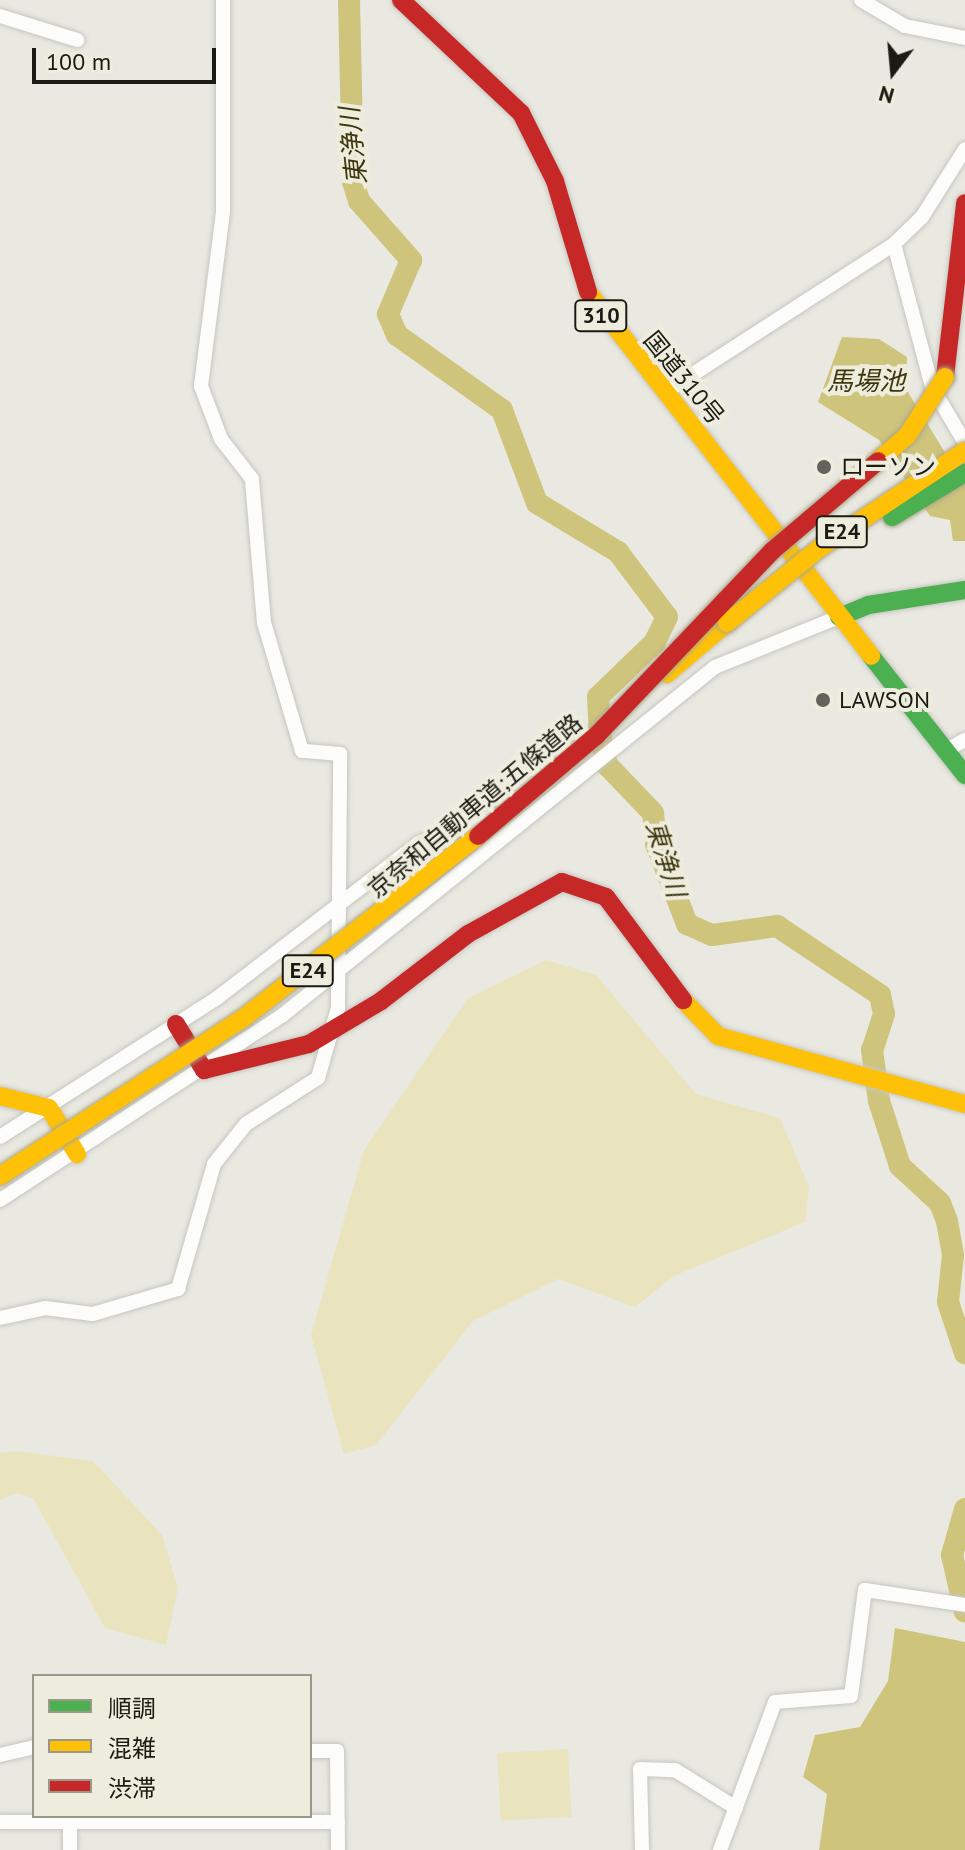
<!DOCTYPE html>
<html>
<head>
<meta charset="utf-8">
<style>
	body { margin:0 }
	#map { position:relative; width:965px; height:1850px; overflow:hidden; background:#eae9e1; font-family:"PT Sans","Noto Sans JP",sans-serif }
	div>[style] { position:absolute }
	.green>* { inset:0; background:#e9e4bd; transform-origin:0 0 }
	.water>* { inset:0; background:#cfc47c }
	.river>* { height:22px; margin:-11px; padding:0 11px; transform-origin:11px; border-radius:11px; background:#cfc47c }
	.roads { filter:drop-shadow(0 0 2px #c6c6c0) drop-shadow(0 0 2px #c6c6c0) }
	.street>* { height:14px; margin:-7px; padding:0 7px; transform-origin:7px; border-radius:7px; background:#fcfcfa }
	.fast>* { height:18px; margin:-9px; padding:0 9px; transform-origin:9px; border-radius:9px; background:#4caf50 }
	.slow>* { height:18px; margin:-9px; padding:0 9px; transform-origin:9px; border-radius:9px; background:#ffc107 }
	.jam>* { height:18px; margin:-9px; padding:0 9px; transform-origin:9px; border-radius:9px; background:#c62828 }
	.bridges { filter:drop-shadow(0 0 2px #aaa68b) drop-shadow(0 0 2px #aaa68b) }
	.fast-bridge>* { height:18px; margin:-9px; padding:0 9px; transform-origin:9px; border-radius:9px; background:#4caf50 }
	.slow-bridge>* { height:18px; margin:-9px; padding:0 9px; transform-origin:9px; border-radius:9px; background:#ffc107 }
	.jam-bridge>* { height:18px; margin:-9px; padding:0 9px; transform-origin:9px; border-radius:9px; background:#c62828 }
	.dots>* { width:22px; height:22px; translate:-50% -50%; box-sizing:border-box; border:4px solid #eeecdd; border-radius:50% }
	span { translate:-50% -50%; white-space:nowrap; text-align:center; line-height:1.15; -webkit-text-stroke:8px #eeecdd; paint-order:stroke }
	.shield-label span { padding:2px 6px; background:#eeecdd; border:2px solid; border-radius:6px; -webkit-text-stroke-width:0 }
	.shield-label { font-size:22px; color:#1b1a15; font-weight:700 }
	.street-label { font-size:24px; color:#1b1a15 }
	.poi-label { font-size:24px; color:#1b1a15 }
	.left { translate:0 -50%; text-align:left }
	.water-label { font-size:26px; color:#3e370d; font-style:italic }
	.legend { position:absolute; left:32px; top:1674px; width:280px; height:144px; box-sizing:border-box; background:#eeecdd; border:2px solid #9a988d; margin:0; padding:10px 14px; list-style:none; font-size:24px; color:#1b1a15 }
	.legend li { display:flex; align-items:center; gap:16px; height:40px }
	.legend b { width:40px; border:2px solid #9a988d }
	.north { position:absolute; left:853px; top:32px; width:80px; height:80px; -webkit-text-stroke:6px #eeecdd; paint-order:stroke; rotate:196deg; font-size:22px; font-weight:700; line-height:32px; text-align:center; color:#1b1a15 }
	.north::after { content:''; display:block; margin:auto; width:28px; height:36px; background:#1b1a15; clip-path:polygon(50% 0,100% 100%,50% 72%,0 100%) }
	.scale { position:absolute; left:32px; top:48px; width:184px; height:36px; box-sizing:border-box; border:4px solid #1b1a15; border-top:0; padding-left:10px; font-size:24px; line-height:28px; white-space:nowrap; color:#1b1a15; -webkit-text-stroke:6px #eeecdd; paint-order:stroke }
</style>
</head>
<body>
<div id="map">
	<div class="green">
		<i style="clip-path:polygon(546px 960px,596px 975px,696px 1094px,780px 1118px,809px 1187px,805px 1222px,674px 1276px,635px 1307px,558px 1279px,473px 1321px,376px 1445px,344px 1454px,311px 1335px,364px 1150px,468px 998px)"></i>
		<i style="clip-path:polygon(16px 1451px,93px 1461px,162px 1535px,178px 1588px,166px 1645px,105px 1628px,33px 1498px,16px 1493px,0 1500px,0 1453px)"></i>
		<i style="left:568px;top:1749px;width:68px;height:71px;rotate:87deg"></i>
	</div>
	<div class="water">
		<i style="clip-path:polygon(842px 337px,879px 339px,907px 357px,906px 389px,965px 485px,965px 541px,953px 541px,950px 520px,930px 516px,879px 440px,818px 402px)"></i>
		<i style="clip-path:polygon(895px 1628px,965px 1642px,965px 1850px,819px 1850px,827px 1794px,803px 1777px,815px 1735px,860px 1727px,888px 1681px)"></i>
	</div>
	<div class="river">
		<i style="left:349px;top:0;width:182px;rotate:88.7deg"></i>
		<i style="left:353px;top:182px;width:20px;rotate:72deg"></i>
		<i style="left:359px;top:201px;width:79px;rotate:48.6deg"></i>
		<i style="left:411px;top:260px;width:59px;rotate:113.1deg"></i>
		<i style="left:388px;top:314px;width:23px;rotate:67deg"></i>
		<i style="left:397px;top:335px;width:129px;rotate:35.5deg"></i>
		<i style="left:502px;top:410px;width:99px;rotate:69.4deg"></i>
		<i style="left:537px;top:503px;width:95px;rotate:31.2deg"></i>
		<i style="left:618px;top:552px;width:81px;rotate:53deg"></i>
		<i style="left:667px;top:617px;width:28px;rotate:116deg"></i>
		<i style="left:655px;top:642px;width:79px;rotate:136deg"></i>
		<i style="left:598px;top:697px;width:37px;rotate:87deg"></i>
		<i style="left:600px;top:734px;width:32px;rotate:77deg"></i>
		<i style="left:607px;top:765px;width:66px;rotate:46.2deg"></i>
		<i style="left:653px;top:813px;width:31px;rotate:84deg"></i>
		<i style="left:656px;top:844px;width:86px;rotate:68.8deg"></i>
		<i style="left:687px;top:924px;width:27px;rotate:24deg"></i>
		<i style="left:712px;top:935px;width:66px;rotate:-7.9deg"></i>
		<i style="left:777px;top:926px;width:124px;rotate:33.8deg"></i>
		<i style="left:880px;top:995px;width:19px;rotate:78deg"></i>
		<i style="left:884px;top:1014px;width:38px;rotate:108deg"></i>
		<i style="left:872px;top:1050px;width:51px;rotate:82.2deg"></i>
		<i style="left:879px;top:1101px;width:68px;rotate:72.1deg"></i>
		<i style="left:900px;top:1166px;width:54px;rotate:42.8deg"></i>
		<i style="left:940px;top:1203px;width:19px;rotate:69deg"></i>
		<i style="left:947px;top:1221px;width:35px;rotate:80deg"></i>
		<i style="left:953px;top:1255px;width:47px;rotate:96.1deg"></i>
		<i style="left:948px;top:1302px;width:54px;rotate:71.6deg"></i>
		<i style="left:965px;top:1509px;width:48px;rotate:105.8deg"></i>
		<i style="left:952px;top:1555px;width:58px;rotate:77.2deg"></i>
	</div>
	<div class="roads">
		<div class="street">
			<i style="left:861px;top:0;width:51px;rotate:30.6deg"></i>
			<i style="left:905px;top:26px;width:61px;rotate:11.3deg"></i>
			<i style="left:0;top:16px;width:81px;rotate:17.3deg"></i>
			<i style="left:894px;top:244px;width:148px;rotate:75.1deg"></i>
			<i style="left:932px;top:387px;width:65px;rotate:59.5deg"></i>
			<i style="left:667px;top:391px;width:270px;rotate:-32.9deg"></i>
			<i style="left:894px;top:244px;width:39px;rotate:-44deg"></i>
			<i style="left:922px;top:217px;width:80px;rotate:-57.7deg"></i>
			<i style="left:945px;top:751px;width:23px;rotate:-29deg"></i>
			<i style="left:0;top:1137px;width:258px;rotate:-32.6deg"></i>
			<i style="left:217px;top:998px;width:255px;rotate:-37.5deg"></i>
			<i style="left:419px;top:843px;width:87px;rotate:-19.5deg"></i>
			<i style="left:0;top:1200px;width:339px;rotate:-33.2deg"></i>
			<i style="left:284px;top:1014px;width:553px;rotate:-38.84deg"></i>
			<i style="left:715px;top:667px;width:134px;rotate:-22deg"></i>
			<i style="left:0;top:1318px;width:46px;rotate:-12.5deg"></i>
			<i style="left:45px;top:1308px;width:48px;rotate:7.1deg"></i>
			<i style="left:93px;top:1314px;width:89px;rotate:-16.4deg"></i>
			<i style="left:178px;top:1289px;width:130px;rotate:-73.9deg"></i>
			<i style="left:214px;top:1164px;width:51px;rotate:-51.3deg"></i>
			<i style="left:246px;top:1124px;width:85px;rotate:-32.6deg"></i>
			<i style="left:318px;top:1078px;width:73px;rotate:-74.1deg"></i>
			<i style="left:338px;top:1008px;width:254px;rotate:-89.5deg"></i>
			<i style="left:340px;top:754px;width:38px;rotate:-175deg"></i>
			<i style="left:302px;top:751px;width:134px;rotate:-106.5deg"></i>
			<i style="left:264px;top:623px;width:144px;rotate:-94.8deg"></i>
			<i style="left:252px;top:479px;width:51px;rotate:-127.8deg"></i>
			<i style="left:221px;top:439px;width:57px;rotate:-110.7deg"></i>
			<i style="left:201px;top:386px;width:176px;rotate:-82.8deg"></i>
			<i style="left:223px;top:211px;width:211px;rotate:-90deg"></i>
			<i style="left:310px;top:1751px;width:27px"></i>
			<i style="left:337px;top:1751px;width:99px;rotate:89.4deg"></i>
			<i style="left:0;top:1755px;width:35px;rotate:-13deg"></i>
			<i style="left:70px;top:1816px;width:34px;rotate:90deg"></i>
			<i style="left:0;top:1822px;width:338px"></i>
			<i style="left:642px;top:1850px;width:81px;rotate:-91.4deg"></i>
			<i style="left:640px;top:1769px;width:35px;rotate:2deg"></i>
			<i style="left:675px;top:1770px;width:72px;rotate:31.9deg"></i>
			<i style="left:720px;top:1850px;width:158px;rotate:-69.6deg"></i>
			<i style="left:775px;top:1702px;width:76px;rotate:-4.5deg"></i>
			<i style="left:851px;top:1696px;width:107px;rotate:-82.5deg"></i>
			<i style="left:865px;top:1590px;width:101px;rotate:8.5deg"></i>
		</div>
		<div class="fast">
			<i style="left:839px;top:617px;width:31px;rotate:-22deg"></i>
			<i style="left:868px;top:605px;width:98px;rotate:-8.8deg"></i>
			<i style="left:871px;top:656px;width:152px;rotate:51.7deg"></i>
		</div>
		<div class="slow">
			<i style="left:588px;top:292px;width:461px;rotate:52.1deg"></i>
			<i style="left:667px;top:674px;width:79px;rotate:-40.4deg"></i>
			<i style="left:683px;top:1000px;width:50px;rotate:45.8deg"></i>
			<i style="left:718px;top:1036px;width:256px;rotate:15.4deg"></i>
			<i style="left:0;top:1096px;width:50px;rotate:13.8deg"></i>
			<i style="left:49px;top:1108px;width:54px;rotate:58.7deg"></i>
		</div>
		<div class="jam">
			<i style="left:401px;top:0;width:165px;rotate:43.3deg"></i>
			<i style="left:521px;top:113px;width:76px;rotate:63.4deg"></i>
			<i style="left:555px;top:181px;width:116px;rotate:73.4deg"></i>
			<i style="left:945px;top:377px;width:175px;rotate:-83.4deg"></i>
			<i style="left:176px;top:1024px;width:54px;rotate:58.7deg"></i>
			<i style="left:204px;top:1070px;width:108px;rotate:-13.9deg"></i>
			<i style="left:309px;top:1044px;width:84px;rotate:-30.8deg"></i>
			<i style="left:381px;top:1001px;width:110px;rotate:-37.6deg"></i>
			<i style="left:468px;top:934px;width:107px;rotate:-29deg"></i>
			<i style="left:562px;top:882px;width:46px;rotate:18.8deg"></i>
			<i style="left:606px;top:897px;width:129px;rotate:53.2deg"></i>
		</div>
	</div>
	<div class="bridges">
		<div class="fast-bridge">
			<i style="left:892px;top:517px;width:85px;rotate:-31.1deg"></i>
		</div>
		<div class="slow-bridge">
			<i style="left:878px;top:461px;width:38px;rotate:-41deg"></i>
			<i style="left:907px;top:436px;width:70px;rotate:-57.2deg"></i>
			<i style="left:727px;top:623px;width:121px;rotate:-39deg"></i>
			<i style="left:821px;top:547px;width:173px;rotate:-33.7deg"></i>
			<i style="left:0;top:1176px;width:288px;rotate:-33deg"></i>
			<i style="left:242px;top:1019px;width:299px;rotate:-37.8deg"></i>
		</div>
		<div class="jam-bridge">
			<i style="left:478px;top:836px;width:155px;rotate:-40.3deg"></i>
			<i style="left:596px;top:736px;width:255px;rotate:-46.4deg"></i>
			<i style="left:772px;top:551px;width:139px;rotate:-40.3deg"></i>
		</div>
	</div>
	<div class="dots">
		<i style="left:824px;top:467px;background:#63625c"></i>
		<i style="left:823px;top:700px;background:#63625c"></i>
	</div>
	<div class="shield-label">
		<span style="left:601px;top:316px">310</span>
		<span style="left:842px;top:532px">E24</span>
		<span style="left:308px;top:971px">E24</span>
	</div>
	<div class="street-label">
		<span style="left:684px;top:378px;rotate:51deg">国道310号</span>
		<span style="left:475px;top:806px;rotate:-40deg">京奈和自動車道;五條道路</span>
	</div>
	<div class="poi-label">
		<span class="left" style="left:840px;top:467px">ローソン</span>
		<span class="left" style="left:839px;top:700px">LAWSON</span>
	</div>
	<div class="water-label">
		<span style="left:353px;top:146px;rotate:-96deg">東浄川</span>
		<span style="left:866px;top:381px">馬場池</span>
		<span style="left:666px;top:859px;rotate:73deg">東浄川</span>
	</div>
	<ul class="legend">
	<li><b style="height:10px;background:#4caf50"></b>順調</li>
	<li><b style="height:10px;background:#ffc107"></b>混雑</li>
	<li><b style="height:10px;background:#c62828"></b>渋滞</li>
	</ul>
	<div class="north">N</div>
	<div class="scale">100 m</div>
</div>
</body>
</html>
